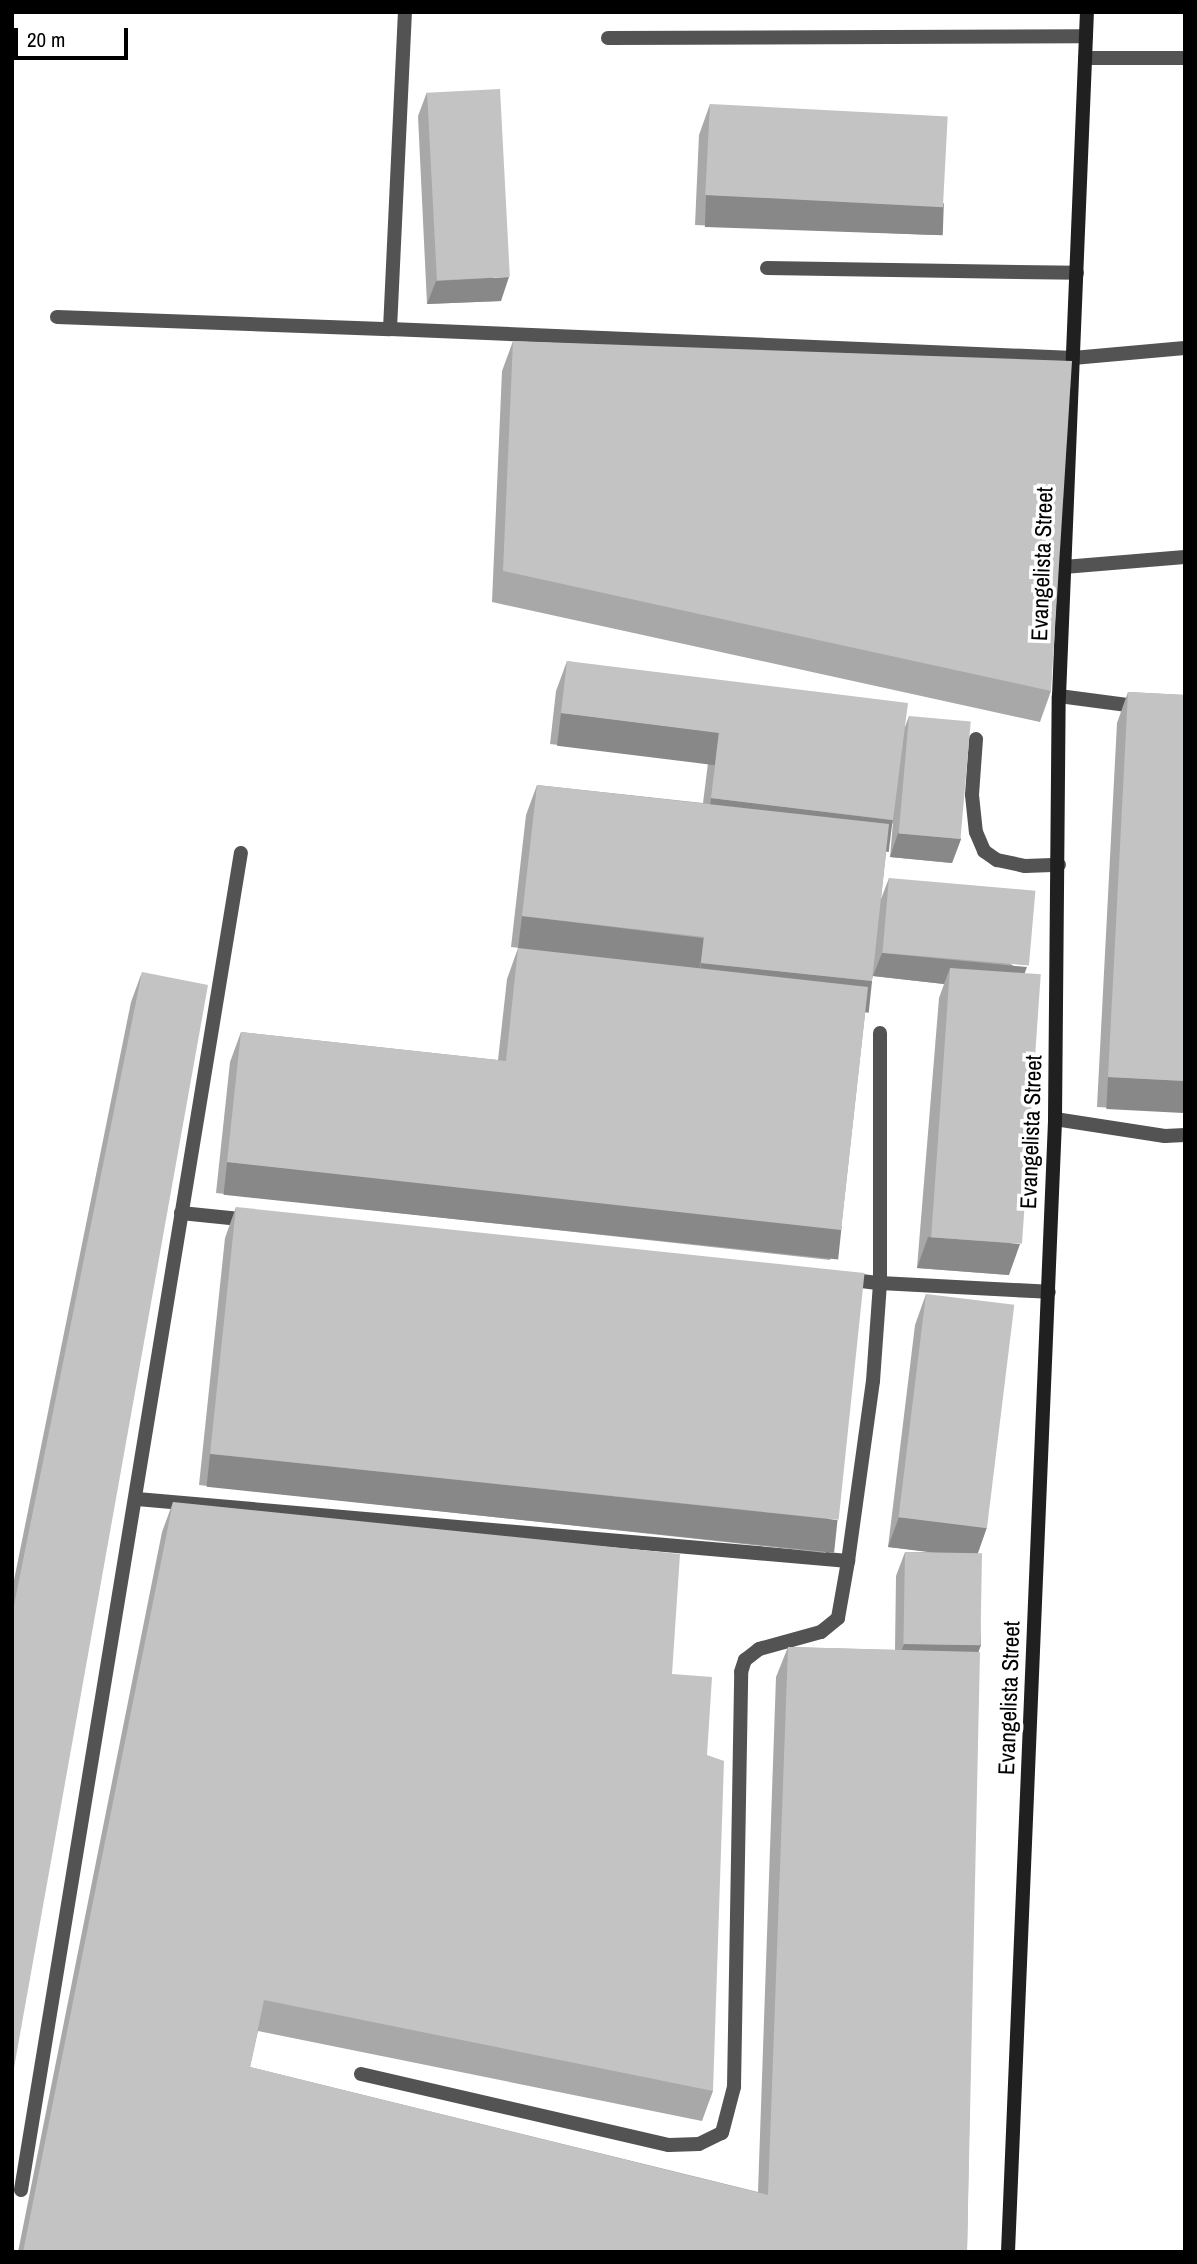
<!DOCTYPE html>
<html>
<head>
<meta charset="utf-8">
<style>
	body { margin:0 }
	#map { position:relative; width:1197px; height:2264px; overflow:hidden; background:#fff; font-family:"Archivo Narrow",sans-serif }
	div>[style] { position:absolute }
	.lane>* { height:14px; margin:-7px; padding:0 7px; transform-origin:7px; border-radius:7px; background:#535353 }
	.street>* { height:14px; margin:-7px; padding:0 7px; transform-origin:7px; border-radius:7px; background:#535353 }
	.secondary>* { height:14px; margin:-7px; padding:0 7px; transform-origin:7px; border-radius:7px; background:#202020 }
	.wall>* { inset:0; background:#a8a8a8 }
	.shaded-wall>* { inset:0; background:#888; transform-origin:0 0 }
	.building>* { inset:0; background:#c3c3c3; transform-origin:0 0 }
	span { translate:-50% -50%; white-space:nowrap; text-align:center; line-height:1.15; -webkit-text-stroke:7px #fff; paint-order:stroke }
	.street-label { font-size:23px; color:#000 }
	.frame { position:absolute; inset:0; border:14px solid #000; pointer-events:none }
	.scale { position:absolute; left:14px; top:28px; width:114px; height:32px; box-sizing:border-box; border:4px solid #000; border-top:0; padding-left:9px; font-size:21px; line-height:24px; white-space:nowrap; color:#000; -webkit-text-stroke:5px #fff; paint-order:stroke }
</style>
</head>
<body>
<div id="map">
	<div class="lane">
		<i style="left:608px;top:38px;width:478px;rotate:-0.2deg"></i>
		<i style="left:767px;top:268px;width:310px;rotate:0.9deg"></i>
		<i style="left:57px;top:317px;width:333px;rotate:2.1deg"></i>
		<i style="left:390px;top:329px;width:317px;rotate:-87.3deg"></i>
		<i style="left:1073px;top:358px;width:112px;rotate:-5.1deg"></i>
		<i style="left:1064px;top:567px;width:121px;rotate:-4.7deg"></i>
		<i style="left:1059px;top:696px;width:84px;rotate:7.5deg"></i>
		<i style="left:976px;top:739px;width:56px;rotate:94.1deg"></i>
		<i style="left:972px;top:795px;width:37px;rotate:84deg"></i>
		<i style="left:976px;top:832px;width:21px;rotate:67deg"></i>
		<i style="left:984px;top:851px;width:16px;rotate:35deg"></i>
		<i style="left:997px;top:860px;width:29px;rotate:12deg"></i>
		<i style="left:1025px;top:866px;width:34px;rotate:-2deg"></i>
		<i style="left:1055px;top:1119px;width:111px;rotate:8.8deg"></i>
		<i style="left:1165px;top:1136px;width:20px;rotate:-3deg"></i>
		<i style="left:181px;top:1213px;width:69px;rotate:5.8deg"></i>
		<i style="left:845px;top:1279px;width:35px;rotate:7deg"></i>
		<i style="left:880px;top:1283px;width:250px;rotate:-90deg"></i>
		<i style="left:137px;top:1499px;width:714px;rotate:4.98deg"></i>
		<i style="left:848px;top:1561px;width:182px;rotate:-82.1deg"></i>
		<i style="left:873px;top:1381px;width:98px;rotate:-85.9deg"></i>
		<i style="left:880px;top:1283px;width:169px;rotate:3deg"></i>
		<i style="left:361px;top:2074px;width:316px;rotate:13deg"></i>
		<i style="left:669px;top:2145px;width:30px;rotate:-2deg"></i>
		<i style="left:699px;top:2144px;width:25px;rotate:-26deg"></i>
		<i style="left:722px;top:2133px;width:48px;rotate:-75.4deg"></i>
		<i style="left:734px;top:2087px;width:415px;rotate:-89deg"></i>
		<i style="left:741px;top:1672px;width:13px;rotate:-72deg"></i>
		<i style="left:745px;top:1660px;width:18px;rotate:-38deg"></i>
		<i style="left:759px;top:1649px;width:64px;rotate:-15.3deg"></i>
		<i style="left:821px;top:1632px;width:22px;rotate:-39deg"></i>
		<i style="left:838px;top:1618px;width:58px;rotate:-80deg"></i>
		<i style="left:21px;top:2190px;width:1355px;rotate:-80.66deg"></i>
	</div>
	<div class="street">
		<i style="left:1085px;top:58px;width:100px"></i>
		<i style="left:390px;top:329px;width:684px;rotate:2.43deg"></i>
	</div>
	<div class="secondary">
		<i style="left:1008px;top:2252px;width:1134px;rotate:-87.62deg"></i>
		<i style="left:1055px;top:1119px;width:423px;rotate:-89.5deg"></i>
		<i style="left:1059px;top:696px;width:685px;rotate:-87.66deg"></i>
	</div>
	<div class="wall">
		<i style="clip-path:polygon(427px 92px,501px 301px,427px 304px,418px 116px)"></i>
		<i style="clip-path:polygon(710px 104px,933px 235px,695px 225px,699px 135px)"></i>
		<i style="clip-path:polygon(513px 341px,1051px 691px,1040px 722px,492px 602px,502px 371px)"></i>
		<i style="clip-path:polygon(567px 661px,905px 727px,909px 716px,961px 839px,952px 863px,890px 857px,893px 822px,888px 835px,881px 899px,889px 878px,1025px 974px,1009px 1275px,917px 1268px,939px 998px,944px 984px,873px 976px,867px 996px,841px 1230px,830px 1260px,216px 1193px,230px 1062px,241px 1032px,498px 1060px,507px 979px,518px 948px,693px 968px,511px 947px,526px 815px,537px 785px,703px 803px,708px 763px,550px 744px,556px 691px)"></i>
		<i style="clip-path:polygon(1128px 692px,1185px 695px,1185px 1112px,1097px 1107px,1117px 723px)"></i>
		<i style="clip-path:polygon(142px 972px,12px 2079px,12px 1590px,131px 1002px)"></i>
		<i style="clip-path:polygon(236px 1207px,837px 1523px,826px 1553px,199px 1485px,225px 1238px)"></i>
		<i style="clip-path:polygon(926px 1294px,987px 1527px,978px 1553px,981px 1645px,978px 1652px,967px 2252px,18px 2252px,162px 1532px,173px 1502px,672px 1674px,707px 1755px,713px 2091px,702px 2121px,258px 2031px,250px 2067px,758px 2192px,776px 1677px,788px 1647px,895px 1650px,896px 1576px,905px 1552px,934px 1552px,888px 1547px,915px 1325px)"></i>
	</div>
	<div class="shaded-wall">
		<i style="left:706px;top:195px;width:238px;height:32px;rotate:2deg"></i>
		<i style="clip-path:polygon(509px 277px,501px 301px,427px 304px,436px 281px)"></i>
		<i style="left:561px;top:713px;width:159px;height:33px;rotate:7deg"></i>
		<i style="left:711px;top:798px;width:183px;height:32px;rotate:7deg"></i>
		<i style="clip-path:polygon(898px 833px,961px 839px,952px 863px,890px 857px)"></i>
		<i style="left:522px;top:916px;width:183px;height:33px;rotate:7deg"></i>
		<i style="clip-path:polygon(882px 953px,1027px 967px,1018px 991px,950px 968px,944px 984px,873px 976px)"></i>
		<i style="left:701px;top:963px;width:172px;height:32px;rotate:6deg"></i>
		<i style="left:1108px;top:1077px;width:77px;height:32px;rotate:3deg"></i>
		<i style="left:227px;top:1162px;width:618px;height:33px;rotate:6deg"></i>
		<i style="clip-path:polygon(928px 1237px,1020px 1244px,1009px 1275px,917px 1268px)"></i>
		<i style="left:210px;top:1454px;width:631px;height:33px;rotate:6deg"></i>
		<i style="clip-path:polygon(899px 1517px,987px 1527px,976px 1558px,888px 1547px)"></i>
		<i style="clip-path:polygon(904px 1644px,981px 1645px,972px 1669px,895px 1668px)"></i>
	</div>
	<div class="building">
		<i style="left:500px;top:89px;width:188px;height:73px;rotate:87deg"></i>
		<i style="left:710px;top:104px;width:238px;height:91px;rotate:3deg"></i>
		<i style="clip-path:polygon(513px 341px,1072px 361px,1051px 691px,503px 571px)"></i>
		<i style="clip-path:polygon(567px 661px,908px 703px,893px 820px,711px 798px,719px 733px,561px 713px)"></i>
		<i style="clip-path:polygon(1128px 692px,1185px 695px,1185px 1081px,1108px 1077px)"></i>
		<i style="left:909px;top:716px;width:62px;height:118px;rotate:5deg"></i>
		<i style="clip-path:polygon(537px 785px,889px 824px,872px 981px,701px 963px,704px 937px,522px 916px)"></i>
		<i style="left:889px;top:878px;width:147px;height:75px;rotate:5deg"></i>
		<i style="clip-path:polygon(518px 948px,868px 987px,841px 1230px,227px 1162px,241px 1032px,506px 1061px)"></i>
		<i style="left:950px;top:968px;width:91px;height:270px;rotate:4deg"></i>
		<i style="clip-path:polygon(142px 972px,208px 985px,12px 2079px,12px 1615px)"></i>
		<i style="left:236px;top:1207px;width:632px;height:248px;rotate:6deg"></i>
		<i style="left:926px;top:1294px;width:89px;height:225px;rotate:7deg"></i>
		<i style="clip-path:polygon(173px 1502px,680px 1554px,672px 1674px,712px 1677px,707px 1755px,724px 1761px,713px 2091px,264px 2000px,250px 2067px,768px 2195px,788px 1647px,980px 1652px,967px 2252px,23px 2252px)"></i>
		<i style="left:905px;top:1552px;width:77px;height:92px;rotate:1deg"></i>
	</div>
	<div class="street-label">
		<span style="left:1042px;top:564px;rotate:-88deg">Evangelista Street</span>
		<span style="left:1031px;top:1132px;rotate:-88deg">Evangelista Street</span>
		<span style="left:1009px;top:1698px;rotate:-88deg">Evangelista Street</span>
	</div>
	<div class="frame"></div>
	<div class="scale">20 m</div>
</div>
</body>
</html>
